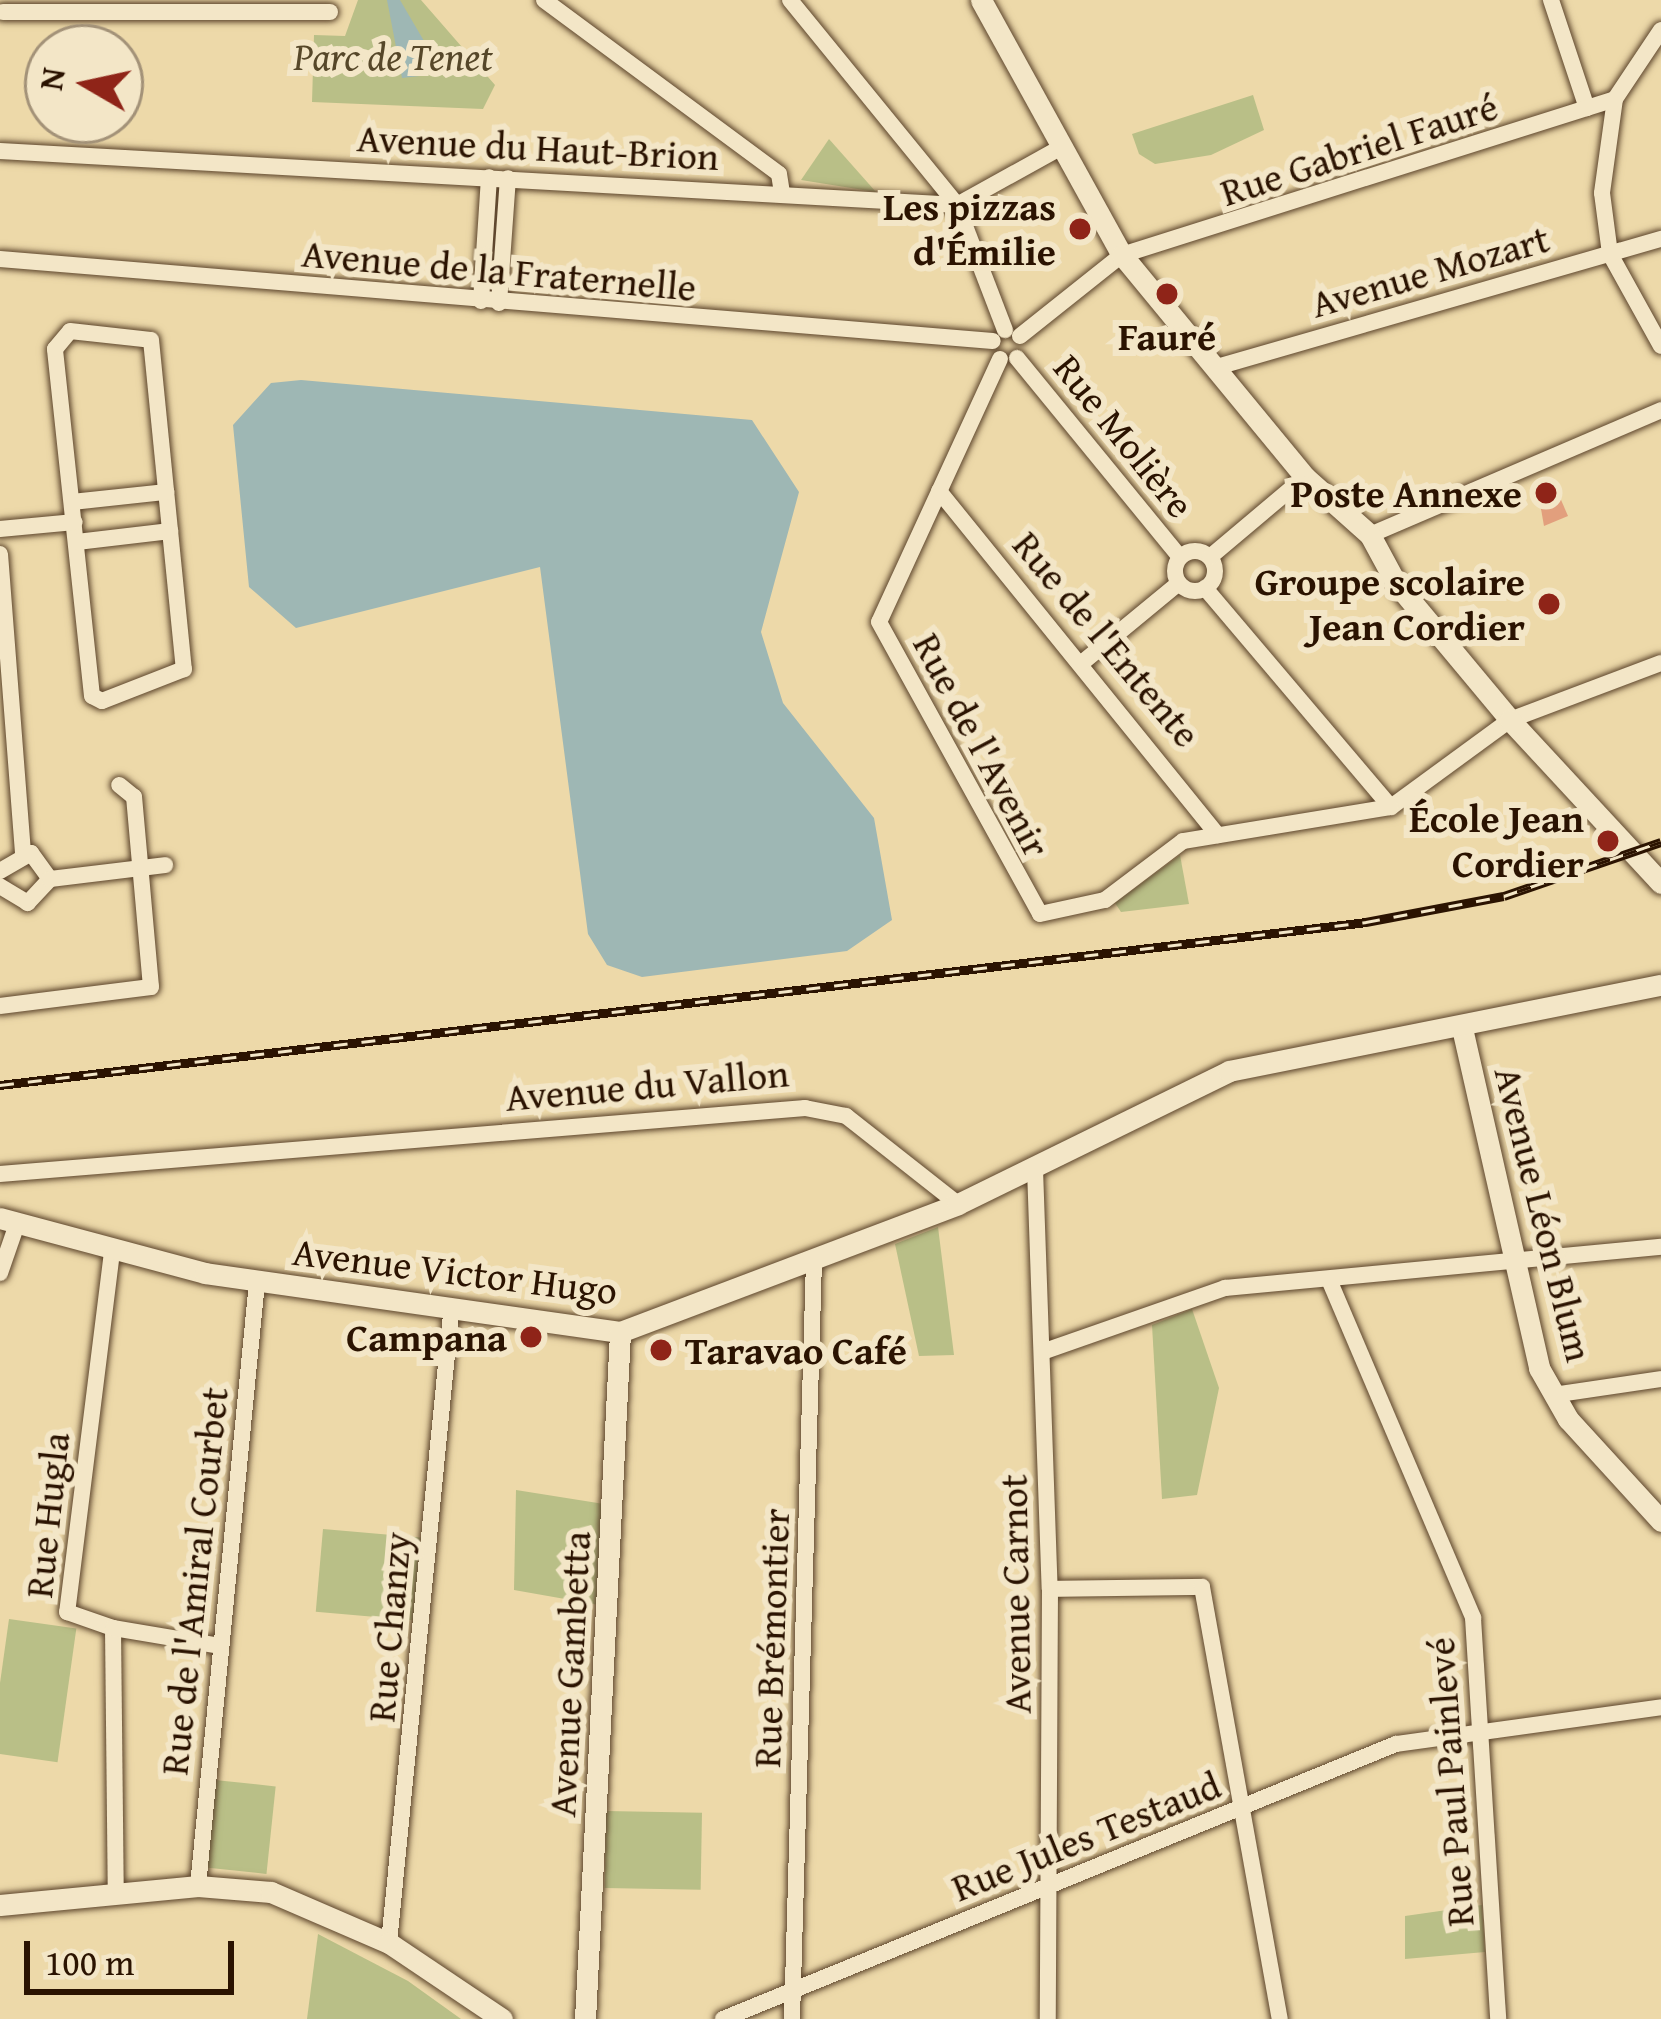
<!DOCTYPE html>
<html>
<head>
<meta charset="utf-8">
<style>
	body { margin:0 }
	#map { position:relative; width:1661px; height:2019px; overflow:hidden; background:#edd9a9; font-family:"Gentium Book Plus",serif }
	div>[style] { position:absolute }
	.green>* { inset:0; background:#b9bf87; transform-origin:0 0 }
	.water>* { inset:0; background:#9eb7b4 }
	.building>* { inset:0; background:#e29f7d }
	.roads { filter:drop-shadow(0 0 3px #5c442b) drop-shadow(0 0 3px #5c442b) }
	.minor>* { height:16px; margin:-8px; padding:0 8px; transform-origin:8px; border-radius:8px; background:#f3e6c7 }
	.minor>.ring { margin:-8px; padding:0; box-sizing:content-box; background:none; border:16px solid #f3e6c7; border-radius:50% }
	.tertiary>* { height:21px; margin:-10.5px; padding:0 10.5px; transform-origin:10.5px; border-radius:10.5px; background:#f3e6c7 }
	.rail>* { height:9px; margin-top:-4.5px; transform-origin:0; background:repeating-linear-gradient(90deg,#f3e6c7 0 14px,#2b1301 0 28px); box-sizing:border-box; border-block:3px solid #2b1301 }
	.dots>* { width:33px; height:33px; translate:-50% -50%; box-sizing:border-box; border:6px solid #f3e6c7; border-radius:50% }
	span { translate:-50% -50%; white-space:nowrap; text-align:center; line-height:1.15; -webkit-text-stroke:12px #f3e6c7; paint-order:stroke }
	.park-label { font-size:39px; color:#564729; font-style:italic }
	.street-label { font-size:39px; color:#2b1301 }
	.poi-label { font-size:39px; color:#2b1301; font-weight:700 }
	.right { translate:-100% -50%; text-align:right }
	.left { translate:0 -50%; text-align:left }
	.north { position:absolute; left:24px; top:24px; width:120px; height:120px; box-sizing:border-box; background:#f3e6c7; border:3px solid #a39278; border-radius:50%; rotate:279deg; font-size:33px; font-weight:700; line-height:48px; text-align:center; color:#2b1301 }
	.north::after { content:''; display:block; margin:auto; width:42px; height:54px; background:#8f2418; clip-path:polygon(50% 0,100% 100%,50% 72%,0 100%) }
	.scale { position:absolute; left:24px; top:1941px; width:210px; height:54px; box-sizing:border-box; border:6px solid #2b1301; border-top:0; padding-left:15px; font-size:36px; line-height:42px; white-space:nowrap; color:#2b1301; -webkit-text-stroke:9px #f3e6c7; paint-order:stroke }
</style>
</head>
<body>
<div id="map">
	<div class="green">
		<i style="clip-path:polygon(358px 0,421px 0,495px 85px,483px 109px,312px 102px,314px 35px,345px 36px)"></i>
		<i style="clip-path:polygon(1253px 95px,1264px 130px,1211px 155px,1155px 164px,1139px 154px,1132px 134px)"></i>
		<i style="clip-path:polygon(829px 139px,876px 192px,801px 180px)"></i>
		<i style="clip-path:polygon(1180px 855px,1189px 904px,1121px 912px,1115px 903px)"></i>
		<i style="clip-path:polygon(938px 1227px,954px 1355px,919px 1356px,895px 1244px)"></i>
		<i style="clip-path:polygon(1192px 1309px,1219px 1388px,1197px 1495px,1162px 1499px,1152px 1325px)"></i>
		<i style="clip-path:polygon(516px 1490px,604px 1504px,599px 1605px,514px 1590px)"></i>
		<i style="left:323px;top:1529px;width:98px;height:83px;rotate:5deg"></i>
		<i style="left:9px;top:1619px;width:68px;height:135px;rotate:8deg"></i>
		<i style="left:215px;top:1780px;width:61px;height:88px;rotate:6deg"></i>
		<i style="left:606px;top:1811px;width:96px;height:77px;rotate:1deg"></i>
		<i style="clip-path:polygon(1482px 1905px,1485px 1952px,1405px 1959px,1405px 1916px)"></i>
		<i style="clip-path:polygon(318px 1934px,408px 1981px,461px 2019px,307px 2019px)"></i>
	</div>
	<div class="water">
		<i style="clip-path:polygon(387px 0,400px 0,424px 41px,428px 75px,402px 78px)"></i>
		<i style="clip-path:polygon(301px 380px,752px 420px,799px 492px,761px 632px,783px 703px,874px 818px,892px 920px,847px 951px,642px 977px,607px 965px,588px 934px,540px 567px,296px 628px,249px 587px,233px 425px,271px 383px)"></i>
	</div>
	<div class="building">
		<i style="clip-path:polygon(1552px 479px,1568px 516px,1544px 526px,1537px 486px)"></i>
	</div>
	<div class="roads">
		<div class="minor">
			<i style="left:544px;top:0;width:292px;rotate:36.5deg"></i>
			<i style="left:779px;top:174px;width:20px;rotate:81deg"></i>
			<i style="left:790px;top:0;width:264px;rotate:50.8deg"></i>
			<i style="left:957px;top:205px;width:134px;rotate:69deg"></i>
			<i style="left:1551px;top:0;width:114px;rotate:71.6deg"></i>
			<i style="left:3px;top:12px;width:327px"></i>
			<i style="left:1661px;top:30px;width:83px;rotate:123.7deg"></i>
			<i style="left:1615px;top:99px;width:95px;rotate:97.9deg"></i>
			<i style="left:1602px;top:193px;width:62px;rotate:82.5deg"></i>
			<i style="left:1610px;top:254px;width:105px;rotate:61deg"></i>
			<i style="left:0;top:151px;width:959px;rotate:3.23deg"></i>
			<i style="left:957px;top:205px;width:115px;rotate:-29deg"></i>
			<i style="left:0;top:259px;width:996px;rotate:4.72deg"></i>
			<i style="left:481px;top:301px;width:124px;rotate:-86.3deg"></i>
			<i style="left:499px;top:303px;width:125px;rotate:-85.9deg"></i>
			<i style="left:70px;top:331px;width:81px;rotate:6.3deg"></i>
			<i style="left:151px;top:340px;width:331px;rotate:84.3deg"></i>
			<i style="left:184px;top:669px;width:88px;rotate:158.7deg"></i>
			<i style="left:102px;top:701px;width:11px;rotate:-153deg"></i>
			<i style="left:92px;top:696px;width:349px;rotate:-96.1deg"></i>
			<i style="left:55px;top:349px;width:23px;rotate:-50deg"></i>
			<i style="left:1020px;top:336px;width:130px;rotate:-38.5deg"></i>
			<i style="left:1122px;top:255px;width:517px;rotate:-17.56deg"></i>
			<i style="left:1017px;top:358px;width:257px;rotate:50.7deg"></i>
			<i style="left:1000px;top:359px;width:289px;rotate:114.7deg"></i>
			<i style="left:879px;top:622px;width:333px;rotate:61.1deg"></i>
			<i style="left:1040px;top:914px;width:66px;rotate:-12.2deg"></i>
			<i style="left:1105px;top:900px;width:98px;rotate:-37.1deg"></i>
			<i style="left:1183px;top:841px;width:211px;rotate:-9.3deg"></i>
			<i style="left:1391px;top:807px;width:147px;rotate:-36.2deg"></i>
			<i style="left:1510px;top:720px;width:161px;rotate:-20.7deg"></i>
			<i style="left:1217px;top:367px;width:462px;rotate:-16.1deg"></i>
			<i style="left:939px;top:491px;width:443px;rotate:51deg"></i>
			<i style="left:72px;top:502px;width:95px;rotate:-6.1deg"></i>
			<i style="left:0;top:529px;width:75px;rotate:-5.3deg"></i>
			<i style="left:1370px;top:535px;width:317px;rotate:-23.2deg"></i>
			<i style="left:77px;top:542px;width:94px;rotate:-6.7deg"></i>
			<i class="ring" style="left:1175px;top:551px;width:24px;height:24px"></i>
			<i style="left:0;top:554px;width:299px;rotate:85.6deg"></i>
			<i style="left:1210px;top:557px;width:124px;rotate:-40.1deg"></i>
			<i style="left:1205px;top:588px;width:287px;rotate:49.7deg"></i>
			<i style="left:1083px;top:662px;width:124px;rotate:-39.5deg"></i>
			<i style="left:0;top:871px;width:36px;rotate:-30deg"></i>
			<i style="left:31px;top:853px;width:32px;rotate:54deg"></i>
			<i style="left:50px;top:879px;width:33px;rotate:133deg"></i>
			<i style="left:28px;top:903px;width:33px;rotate:-149deg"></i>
			<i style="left:50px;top:879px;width:116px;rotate:-6.9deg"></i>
			<i style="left:0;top:1006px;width:152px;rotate:-7.2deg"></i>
			<i style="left:151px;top:987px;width:191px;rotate:-95.1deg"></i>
			<i style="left:134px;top:797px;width:19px;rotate:-141deg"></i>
			<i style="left:1035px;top:1169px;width:420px;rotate:88deg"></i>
			<i style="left:1050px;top:1589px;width:430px;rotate:90.3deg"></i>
			<i style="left:0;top:1174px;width:808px;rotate:-4.69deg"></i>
			<i style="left:805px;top:1108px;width:42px;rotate:11deg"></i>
			<i style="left:846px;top:1116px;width:142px;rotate:38.2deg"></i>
			<i style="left:112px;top:1252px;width:363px;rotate:97.1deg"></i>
			<i style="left:67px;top:1612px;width:49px;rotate:19.2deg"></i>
			<i style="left:113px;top:1628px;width:265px;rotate:89.4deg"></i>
			<i style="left:0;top:1273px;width:52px;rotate:-70.9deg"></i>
			<i style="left:1330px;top:1282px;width:365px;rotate:66.9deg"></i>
			<i style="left:1473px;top:1618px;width:402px;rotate:86.4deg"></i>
			<i style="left:1045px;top:1351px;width:191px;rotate:-19.3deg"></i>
			<i style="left:1225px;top:1288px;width:438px;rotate:-5.4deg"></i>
			<i style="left:1553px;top:1395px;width:109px;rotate:-8.4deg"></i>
			<i style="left:1050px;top:1589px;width:152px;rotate:-0.8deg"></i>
			<i style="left:1202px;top:1587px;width:439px;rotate:79.8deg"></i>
			<i style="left:113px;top:1628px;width:109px;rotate:9.5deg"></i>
			<i style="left:198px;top:1886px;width:607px;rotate:-84.42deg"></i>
			<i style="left:389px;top:1943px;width:632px;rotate:-84.37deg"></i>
			<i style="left:723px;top:2019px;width:727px;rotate:-22.23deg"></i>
			<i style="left:1396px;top:1744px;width:268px;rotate:-7.9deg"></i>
			<i style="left:792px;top:2019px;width:759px;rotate:-88.34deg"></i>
		</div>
		<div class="tertiary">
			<i style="left:981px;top:0;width:291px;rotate:61.1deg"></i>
			<i style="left:1122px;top:255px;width:288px;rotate:50.5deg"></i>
			<i style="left:1305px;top:477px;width:87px;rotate:41.7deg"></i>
			<i style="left:1370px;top:535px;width:55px;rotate:61.6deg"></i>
			<i style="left:1396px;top:583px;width:178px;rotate:50.2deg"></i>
			<i style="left:1510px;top:720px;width:222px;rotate:47.2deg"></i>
			<i style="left:1462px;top:1028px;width:349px;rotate:77.2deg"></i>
			<i style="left:1539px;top:1368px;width:59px;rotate:60.4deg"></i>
			<i style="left:1568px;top:1419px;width:138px;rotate:47.6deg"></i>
			<i style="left:0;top:1218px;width:212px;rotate:15deg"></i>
			<i style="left:205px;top:1273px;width:419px;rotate:8.1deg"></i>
			<i style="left:620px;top:1332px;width:361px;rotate:-20.7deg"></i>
			<i style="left:958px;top:1204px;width:302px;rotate:-26.1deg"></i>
			<i style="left:1229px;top:1071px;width:440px;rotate:-11.3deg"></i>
			<i style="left:0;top:1905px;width:199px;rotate:-5.5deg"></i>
			<i style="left:198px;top:1886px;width:73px;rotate:4.7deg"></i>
			<i style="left:271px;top:1892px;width:129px;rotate:23.4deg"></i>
			<i style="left:389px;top:1943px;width:136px;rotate:33.9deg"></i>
			<i style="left:585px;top:2019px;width:688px;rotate:-87.08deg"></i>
		</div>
	</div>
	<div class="rail">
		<i style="left:0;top:1085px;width:1376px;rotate:-6.8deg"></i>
		<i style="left:1366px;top:922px;width:140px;rotate:-10.7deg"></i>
		<i style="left:1504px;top:896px;width:166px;rotate:-19deg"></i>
	</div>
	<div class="dots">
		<i style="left:1080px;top:229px;background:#8f2418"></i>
		<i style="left:1167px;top:294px;background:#8f2418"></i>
		<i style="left:1546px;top:493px;background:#8f2418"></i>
		<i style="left:1549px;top:604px;background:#8f2418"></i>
		<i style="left:1608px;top:841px;background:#8f2418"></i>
		<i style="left:531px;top:1337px;background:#8f2418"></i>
		<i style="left:661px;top:1350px;background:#8f2418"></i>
	</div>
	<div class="park-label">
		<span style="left:393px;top:56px">Parc de Tenet</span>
	</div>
	<div class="street-label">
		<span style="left:538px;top:147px;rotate:3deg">Avenue du Haut-Brion</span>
		<span style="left:1359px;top:149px;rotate:-18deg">Rue Gabriel Fauré</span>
		<span style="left:499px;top:270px;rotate:5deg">Avenue de la Fraternelle</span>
		<span style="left:1430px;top:271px;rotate:-16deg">Avenue Mozart</span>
		<span style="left:1124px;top:436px;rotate:51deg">Rue Molière</span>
		<span style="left:1107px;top:639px;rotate:50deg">Rue de l'Entente</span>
		<span style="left:982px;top:745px;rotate:62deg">Rue de l'Avenir</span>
		<span style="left:647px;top:1085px;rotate:-5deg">Avenue du Vallon</span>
		<span style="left:1544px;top:1214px;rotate:76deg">Avenue Léon Blum</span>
		<span style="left:455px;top:1271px;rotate:7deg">Avenue Victor Hugo</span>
		<span style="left:47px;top:1515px;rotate:-84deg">Rue Hugla</span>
		<span style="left:194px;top:1581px;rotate:-84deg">Rue de l'Amiral Courbet</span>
		<span style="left:1015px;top:1594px;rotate:-91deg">Avenue Carnot</span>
		<span style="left:389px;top:1627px;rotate:-85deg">Rue Chanzy</span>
		<span style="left:771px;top:1638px;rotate:-88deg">Rue Brémontier</span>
		<span style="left:569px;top:1674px;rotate:-87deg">Avenue Gambetta</span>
		<span style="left:1450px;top:1782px;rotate:-94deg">Rue Paul Painlevé</span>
		<span style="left:1086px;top:1836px;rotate:-22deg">Rue Jules Testaud</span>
	</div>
	<div class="poi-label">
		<span class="right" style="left:1056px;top:229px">Les pizzas<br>d'Émilie</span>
		<span style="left:1167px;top:336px">Fauré</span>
		<span class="right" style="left:1522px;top:493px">Poste Annexe</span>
		<span class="right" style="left:1525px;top:604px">Groupe scolaire<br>Jean Cordier</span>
		<span class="right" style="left:1584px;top:841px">École Jean<br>Cordier</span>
		<span class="right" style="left:507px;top:1337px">Campana</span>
		<span class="left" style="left:685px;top:1350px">Taravao Café</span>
	</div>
	<div class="north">N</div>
	<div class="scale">100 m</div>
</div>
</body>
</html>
